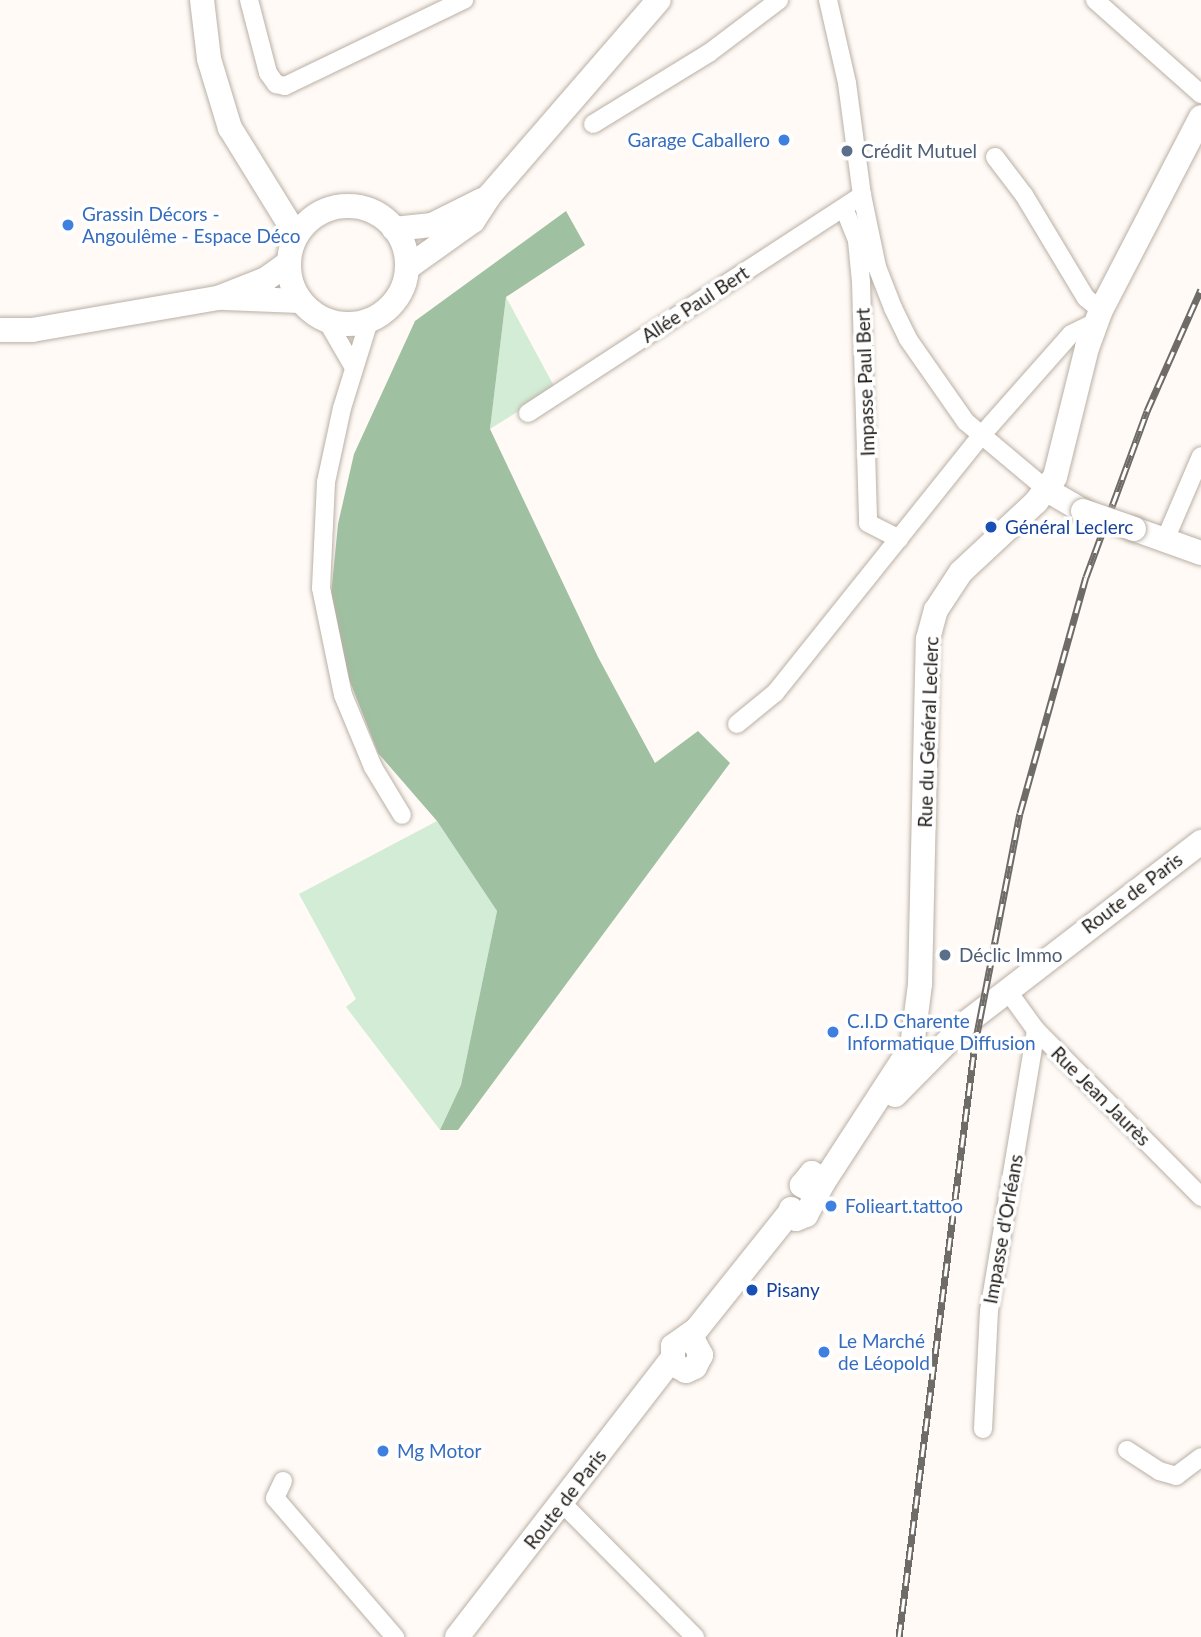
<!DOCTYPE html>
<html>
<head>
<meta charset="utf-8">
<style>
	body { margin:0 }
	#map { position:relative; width:1201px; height:1637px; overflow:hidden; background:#fffaf6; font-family:Lato,sans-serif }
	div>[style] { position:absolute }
	.green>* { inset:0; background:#d3ecd5 }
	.forest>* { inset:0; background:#9fc0a1 }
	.roads { filter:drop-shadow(0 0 2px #bab0a5) drop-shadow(0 0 2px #bab0a5) }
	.street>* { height:18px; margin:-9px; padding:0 9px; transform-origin:9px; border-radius:9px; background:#fff }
	.secondary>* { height:24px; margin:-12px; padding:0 12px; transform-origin:12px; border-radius:12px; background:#fff }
	.secondary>.ring { margin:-12px; padding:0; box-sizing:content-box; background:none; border:24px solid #fff; border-radius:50% }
	.rail>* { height:7px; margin-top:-3.5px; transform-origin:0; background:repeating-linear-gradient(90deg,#fff 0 13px,#6f6b67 0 26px); box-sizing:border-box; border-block:2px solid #6f6b67 }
	.bridges { filter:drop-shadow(0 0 2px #bab0a5) drop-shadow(0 0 2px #bab0a5) }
	.secondary-bridge>* { height:24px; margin:-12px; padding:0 12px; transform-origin:12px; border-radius:12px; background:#fff }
	.dots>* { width:19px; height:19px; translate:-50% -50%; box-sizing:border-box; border:4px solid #fff; border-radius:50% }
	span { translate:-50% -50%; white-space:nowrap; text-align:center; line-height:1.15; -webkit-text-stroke:7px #fff; paint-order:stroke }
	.shop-label { font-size:19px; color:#366cbe }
	.right { translate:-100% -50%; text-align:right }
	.left { translate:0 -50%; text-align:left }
	.service-label { font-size:19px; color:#4e5e75 }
	.street-label { font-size:19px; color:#201c18 }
	.transit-label { font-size:19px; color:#164399 }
</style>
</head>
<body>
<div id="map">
	<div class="green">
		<i style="clip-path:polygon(506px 297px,555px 388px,490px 429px)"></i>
		<i style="clip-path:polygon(437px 821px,497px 911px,461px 1085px,440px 1130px,346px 1007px,356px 999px,299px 894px)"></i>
	</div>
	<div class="forest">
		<i style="clip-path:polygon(566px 211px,585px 245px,506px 297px,490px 429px,598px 657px,655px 763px,698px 731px,730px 763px,458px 1130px,440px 1130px,461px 1085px,497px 911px,437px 821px,378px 753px,347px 674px,331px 595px,338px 524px,354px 454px,415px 321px)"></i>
	</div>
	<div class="roads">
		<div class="street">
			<i style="left:249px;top:0;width:75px;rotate:75.4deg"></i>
			<i style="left:268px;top:73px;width:14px;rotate:54deg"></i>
			<i style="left:276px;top:84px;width:9px;rotate:13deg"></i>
			<i style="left:285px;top:86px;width:199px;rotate:-25.7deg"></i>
			<i style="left:828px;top:0;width:85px;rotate:77.1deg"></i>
			<i style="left:847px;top:83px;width:113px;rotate:82.4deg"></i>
			<i style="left:862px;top:195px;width:74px;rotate:78.2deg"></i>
			<i style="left:877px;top:267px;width:44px;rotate:68.7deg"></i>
			<i style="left:893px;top:308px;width:34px;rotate:64deg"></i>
			<i style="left:908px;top:339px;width:101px;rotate:55.1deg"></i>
			<i style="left:966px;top:422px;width:106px;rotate:40deg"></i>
			<i style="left:1095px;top:0;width:142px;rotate:41.6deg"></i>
			<i style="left:593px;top:124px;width:136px;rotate:-31.5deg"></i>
			<i style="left:709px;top:53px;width:88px;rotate:-37.1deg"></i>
			<i style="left:995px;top:157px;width:48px;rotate:52.7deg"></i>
			<i style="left:1024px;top:195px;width:120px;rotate:59deg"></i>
			<i style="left:1086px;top:298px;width:19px;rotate:39deg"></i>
			<i style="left:844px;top:208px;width:35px;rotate:68deg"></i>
			<i style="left:857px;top:241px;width:41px;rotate:84.4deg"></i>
			<i style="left:861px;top:282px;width:241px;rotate:88.3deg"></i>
			<i style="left:868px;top:523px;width:35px;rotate:27deg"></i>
			<i style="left:327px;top:321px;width:52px;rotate:60deg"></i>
			<i style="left:369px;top:321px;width:91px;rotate:107.2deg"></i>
			<i style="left:342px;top:408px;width:76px;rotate:102.2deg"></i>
			<i style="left:326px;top:482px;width:106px;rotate:92.7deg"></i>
			<i style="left:321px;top:588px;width:109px;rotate:78.4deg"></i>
			<i style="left:343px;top:695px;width:78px;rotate:67.4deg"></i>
			<i style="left:373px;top:767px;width:56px;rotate:58.9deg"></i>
			<i style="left:528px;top:413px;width:399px;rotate:-33.1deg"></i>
			<i style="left:1165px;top:540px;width:91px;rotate:-66.8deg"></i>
			<i style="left:737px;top:724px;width:49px;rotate:-39.2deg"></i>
			<i style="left:775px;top:693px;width:328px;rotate:-51.3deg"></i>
			<i style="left:980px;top:437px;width:137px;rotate:-48.5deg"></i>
			<i style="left:1071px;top:334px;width:28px;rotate:-26deg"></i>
			<i style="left:1007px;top:990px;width:49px;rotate:54.1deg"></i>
			<i style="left:1036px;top:1030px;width:235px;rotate:45.3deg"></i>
			<i style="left:983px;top:1429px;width:118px;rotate:-87.1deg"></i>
			<i style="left:989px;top:1311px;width:285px;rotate:-80.5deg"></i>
			<i style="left:1127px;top:1450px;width:38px;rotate:33deg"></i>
			<i style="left:1159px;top:1471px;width:18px;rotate:16deg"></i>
			<i style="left:1176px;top:1476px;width:31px;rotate:-37deg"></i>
			<i style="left:283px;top:1481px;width:19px;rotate:115deg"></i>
			<i style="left:275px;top:1498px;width:184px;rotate:49.2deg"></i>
			<i style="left:562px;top:1503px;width:189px;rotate:45.2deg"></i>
		</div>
		<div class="secondary">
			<i style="left:202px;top:0;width:59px;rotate:83.2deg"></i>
			<i style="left:209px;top:59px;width:72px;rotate:73.1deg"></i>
			<i style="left:230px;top:128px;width:126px;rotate:58.3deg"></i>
			<i class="ring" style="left:289px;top:206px;width:94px;height:94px"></i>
			<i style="left:394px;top:229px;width:38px;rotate:-6deg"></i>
			<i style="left:432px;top:225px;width:56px;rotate:-26.6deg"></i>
			<i style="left:407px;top:268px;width:81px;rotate:-35.5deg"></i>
			<i style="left:473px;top:221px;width:30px;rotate:-57deg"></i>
			<i style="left:489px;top:196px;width:259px;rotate:-49.1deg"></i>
			<i style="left:225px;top:298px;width:75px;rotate:2.3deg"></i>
			<i style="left:0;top:330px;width:32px"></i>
			<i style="left:32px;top:330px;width:189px;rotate:-9.8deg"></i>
			<i style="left:218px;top:298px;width:52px;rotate:-21.6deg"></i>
			<i style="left:266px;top:279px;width:27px;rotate:-36deg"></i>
			<i style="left:1047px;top:490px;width:42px;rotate:30.3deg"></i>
			<i style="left:1134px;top:529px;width:71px;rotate:19.7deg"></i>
			<i style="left:895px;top:1095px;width:101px;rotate:-45.4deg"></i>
			<i style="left:966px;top:1023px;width:297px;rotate:-37.6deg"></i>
			<i style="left:823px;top:1183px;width:163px;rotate:-57deg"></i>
			<i style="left:912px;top:1046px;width:63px;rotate:-82.6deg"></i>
			<i style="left:920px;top:984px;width:345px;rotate:-88.7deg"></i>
			<i style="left:928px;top:639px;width:30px;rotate:-75deg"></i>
			<i style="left:936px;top:610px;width:45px;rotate:-56.7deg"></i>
			<i style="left:961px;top:572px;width:103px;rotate:-43deg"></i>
			<i style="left:1036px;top:502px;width:31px;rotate:-53deg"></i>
			<i style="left:1055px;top:477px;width:133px;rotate:-76.1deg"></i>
			<i style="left:1087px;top:348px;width:40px;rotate:-69.8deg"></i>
			<i style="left:1101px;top:310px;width:217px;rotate:-62.6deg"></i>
			<i style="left:791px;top:1209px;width:11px;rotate:63deg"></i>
			<i style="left:796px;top:1219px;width:11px;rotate:-22deg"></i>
			<i style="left:806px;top:1215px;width:36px;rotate:-62deg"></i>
			<i style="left:823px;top:1183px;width:15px;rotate:-138deg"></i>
			<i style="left:812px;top:1173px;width:16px;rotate:130deg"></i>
			<i style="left:802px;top:1185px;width:15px;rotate:32deg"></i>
			<i style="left:684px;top:1340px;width:10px;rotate:11deg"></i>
			<i style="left:694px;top:1342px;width:15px;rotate:62deg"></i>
			<i style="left:701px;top:1355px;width:13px;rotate:117deg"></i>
			<i style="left:695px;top:1367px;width:10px;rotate:156deg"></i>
			<i style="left:686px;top:1371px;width:15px;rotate:-152deg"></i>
			<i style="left:673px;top:1364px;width:18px;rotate:-90deg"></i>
			<i style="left:673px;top:1346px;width:28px;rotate:-35deg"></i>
			<i style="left:696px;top:1330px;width:152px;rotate:-51.4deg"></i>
			<i style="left:457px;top:1637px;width:350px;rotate:-52.3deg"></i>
		</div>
	</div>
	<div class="rail">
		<i style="left:899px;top:1637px;width:598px;rotate:-82.7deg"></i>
		<i style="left:975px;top:1044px;width:235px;rotate:-79deg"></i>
		<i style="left:1020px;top:813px;width:245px;rotate:-74.4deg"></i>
		<i style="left:1086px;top:577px;width:177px;rotate:-69.8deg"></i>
		<i style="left:1147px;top:411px;width:133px;rotate:-66.1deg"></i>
	</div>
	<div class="bridges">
		<div class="secondary-bridge">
			<i style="left:1083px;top:511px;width:54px;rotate:19.4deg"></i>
		</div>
	</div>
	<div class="dots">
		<i style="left:784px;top:140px;background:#3f7fe0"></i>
		<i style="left:847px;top:151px;background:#5c6f8a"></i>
		<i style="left:68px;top:225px;background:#3f7fe0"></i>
		<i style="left:991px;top:527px;background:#1a4fb4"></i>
		<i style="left:945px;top:955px;background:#5c6f8a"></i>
		<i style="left:833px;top:1032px;background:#3f7fe0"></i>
		<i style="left:831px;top:1206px;background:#3f7fe0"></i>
		<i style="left:752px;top:1290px;background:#1a4fb4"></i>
		<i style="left:824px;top:1352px;background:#3f7fe0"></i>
		<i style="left:383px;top:1451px;background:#3f7fe0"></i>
	</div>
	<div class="shop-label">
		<span class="right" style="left:770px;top:140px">Garage Caballero</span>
		<span class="left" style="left:82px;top:225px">Grassin Décors -<br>Angoulême - Espace Déco</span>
		<span class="left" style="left:847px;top:1032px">C.I.D Charente<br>Informatique Diffusion</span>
		<span class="left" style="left:845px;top:1206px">Folieart.tattoo</span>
		<span class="left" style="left:838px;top:1352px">Le Marché<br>de Léopold</span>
		<span class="left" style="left:397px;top:1451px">Mg Motor</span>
	</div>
	<div class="service-label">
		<span class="left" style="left:861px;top:151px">Crédit Mutuel</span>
		<span class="left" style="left:959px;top:955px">Déclic Immo</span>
	</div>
	<div class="street-label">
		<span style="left:695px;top:304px;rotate:-33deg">Allée Paul Bert</span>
		<span style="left:865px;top:382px;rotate:-92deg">Impasse Paul Bert</span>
		<span style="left:928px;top:732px;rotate:-88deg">Rue du Général Leclerc</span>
		<span style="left:1132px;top:893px;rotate:-37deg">Route de Paris</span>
		<span style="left:1101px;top:1096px;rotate:45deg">Rue Jean Jaurès</span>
		<span style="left:1003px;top:1229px;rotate:-80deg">Impasse d'Orléans</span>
		<span style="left:565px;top:1499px;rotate:-52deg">Route de Paris</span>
	</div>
	<div class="transit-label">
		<span class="left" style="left:1005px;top:527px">Général Leclerc</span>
		<span class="left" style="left:766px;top:1290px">Pisany</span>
	</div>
</div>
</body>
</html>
